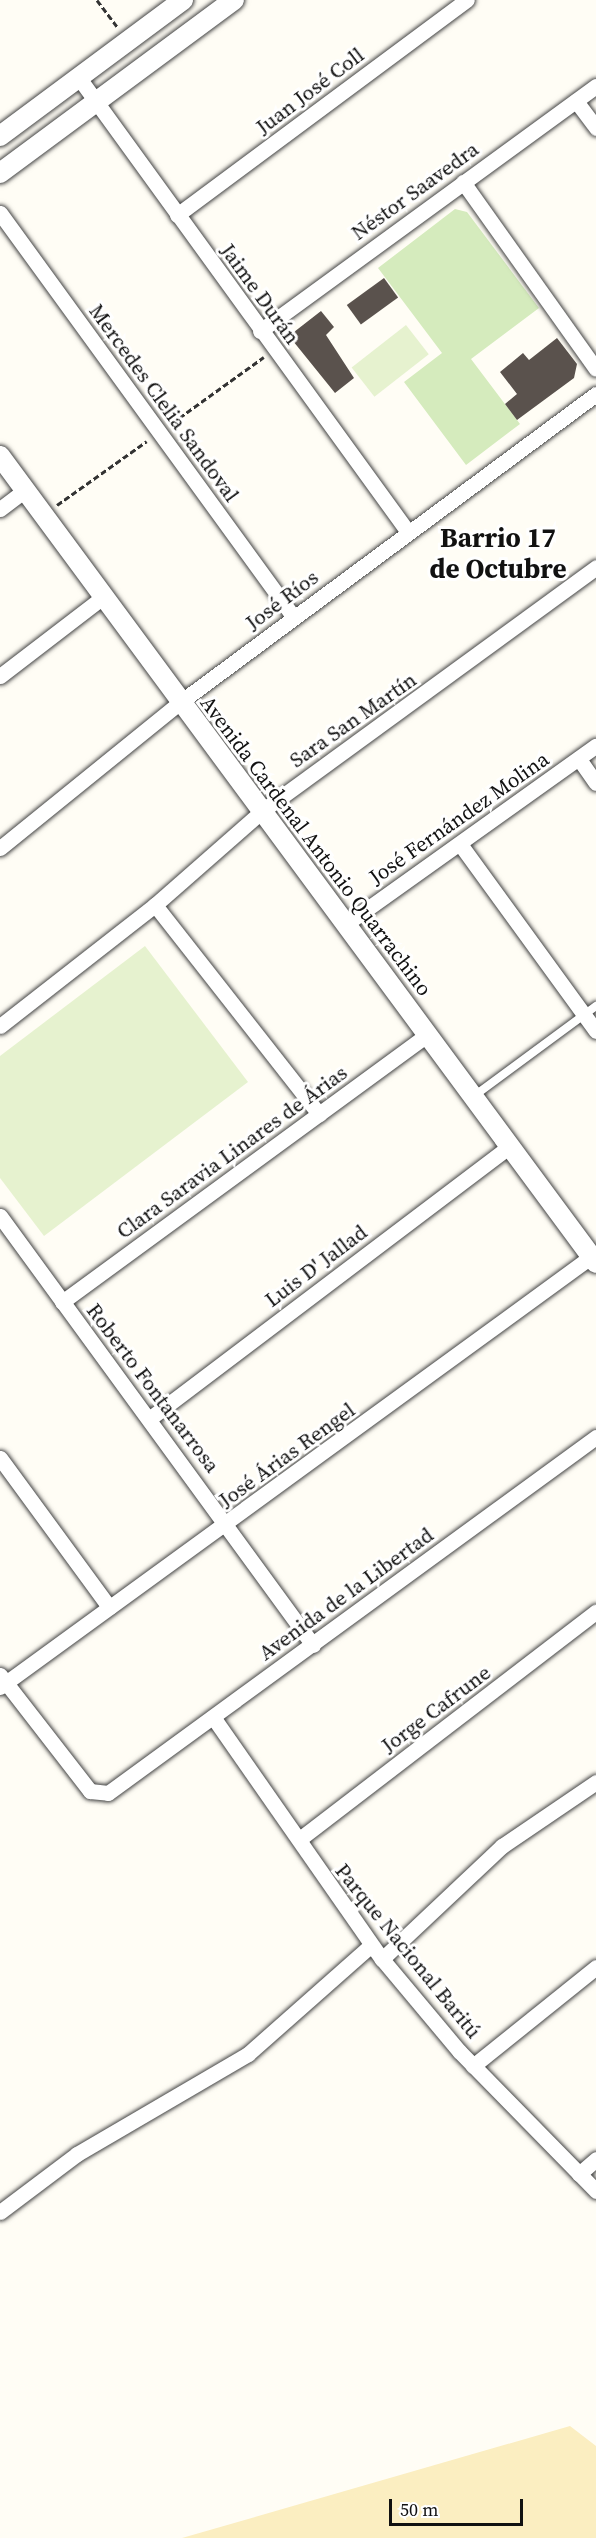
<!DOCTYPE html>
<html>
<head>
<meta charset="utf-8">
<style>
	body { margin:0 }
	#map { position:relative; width:596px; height:2538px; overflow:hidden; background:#fffdf5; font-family:"Source Serif 4",serif }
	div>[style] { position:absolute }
	.green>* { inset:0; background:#d5ebbd }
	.sand>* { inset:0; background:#fbeec1 }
	.pitch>* { inset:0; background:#e6f2cf; transform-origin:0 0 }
	.building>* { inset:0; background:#5a524d; transform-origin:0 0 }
	.path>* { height:3px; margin-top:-1.5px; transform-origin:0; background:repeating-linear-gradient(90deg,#333 0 6px,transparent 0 9px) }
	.roads { filter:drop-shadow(0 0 2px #444) drop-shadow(0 0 2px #444) }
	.service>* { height:8px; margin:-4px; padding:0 4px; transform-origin:4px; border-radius:4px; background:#fff }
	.minor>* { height:15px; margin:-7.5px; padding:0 7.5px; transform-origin:7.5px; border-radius:7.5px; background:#fff }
	.tertiary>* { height:20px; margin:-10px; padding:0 10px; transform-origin:10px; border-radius:10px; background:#fff }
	span { translate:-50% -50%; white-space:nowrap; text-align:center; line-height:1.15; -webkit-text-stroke:6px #fff; paint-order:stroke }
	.street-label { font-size:21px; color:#111 }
	.district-label { font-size:27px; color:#111; font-weight:700 }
	.scale { position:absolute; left:389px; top:2499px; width:134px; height:27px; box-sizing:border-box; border:3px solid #111; border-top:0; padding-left:8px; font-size:18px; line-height:21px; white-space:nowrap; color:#111; -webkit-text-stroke:4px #fff; paint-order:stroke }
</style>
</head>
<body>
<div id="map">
	<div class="green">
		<i style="clip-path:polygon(455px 209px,467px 212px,539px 308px,471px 359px,520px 424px,466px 465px,404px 382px,442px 353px,378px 268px)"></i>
	</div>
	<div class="sand">
		<i style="clip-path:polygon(570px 2426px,596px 2446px,596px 2538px,182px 2538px)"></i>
	</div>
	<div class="pitch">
		<i style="left:406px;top:325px;width:37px;height:69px;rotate:52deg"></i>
		<i style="clip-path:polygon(145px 946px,248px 1082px,44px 1236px,0 1178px,0 1056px)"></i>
	</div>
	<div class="building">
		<i style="left:384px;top:278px;width:24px;height:46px;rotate:54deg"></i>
		<i style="clip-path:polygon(321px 311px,334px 327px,326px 335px,354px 378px,335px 393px,293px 341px,294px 332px)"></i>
		<i style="clip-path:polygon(557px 338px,577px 364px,574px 378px,517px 420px,505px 404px,517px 394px,500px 372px,523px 353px,529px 360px)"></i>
	</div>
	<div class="path">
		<i style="left:97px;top:0;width:35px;rotate:53deg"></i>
		<i style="left:172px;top:423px;width:113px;rotate:-35.7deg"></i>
		<i style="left:57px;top:505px;width:110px;rotate:-35.4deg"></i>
	</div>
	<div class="roads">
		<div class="service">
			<i style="left:474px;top:1096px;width:152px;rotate:-36.4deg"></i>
		</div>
		<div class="minor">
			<i style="left:79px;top:78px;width:561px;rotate:54.07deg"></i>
			<i style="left:576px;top:101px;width:34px;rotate:53deg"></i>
			<i style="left:463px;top:182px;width:229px;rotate:54.6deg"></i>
			<i style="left:0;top:213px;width:499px;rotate:54deg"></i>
			<i style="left:177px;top:215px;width:361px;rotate:-36.6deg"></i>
			<i style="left:260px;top:331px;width:416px;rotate:-36.1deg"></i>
			<i style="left:0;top:509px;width:31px;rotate:-37deg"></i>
			<i style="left:0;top:676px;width:130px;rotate:-37.5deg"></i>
			<i style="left:579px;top:759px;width:29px;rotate:55deg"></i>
			<i style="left:460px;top:844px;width:231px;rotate:54deg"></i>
			<i style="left:0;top:848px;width:230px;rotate:-39deg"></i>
			<i style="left:179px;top:703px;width:519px;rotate:-36.54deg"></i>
			<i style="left:155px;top:905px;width:266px;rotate:51.9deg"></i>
			<i style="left:346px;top:924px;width:307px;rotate:-35.5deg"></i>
			<i style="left:0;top:1026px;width:197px;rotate:-38deg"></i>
			<i style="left:155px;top:905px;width:142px;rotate:-41.3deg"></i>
			<i style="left:262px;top:811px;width:414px;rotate:-36.1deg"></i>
			<i style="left:0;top:1216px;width:531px;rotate:53.89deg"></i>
			<i style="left:62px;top:1302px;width:451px;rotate:-36.2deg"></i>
			<i style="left:149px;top:1419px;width:450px;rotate:-37.1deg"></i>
			<i style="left:0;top:1458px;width:185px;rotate:53.8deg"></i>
			<i style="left:0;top:1675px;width:147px;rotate:52.2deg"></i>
			<i style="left:90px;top:1791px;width:18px;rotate:6deg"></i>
			<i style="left:108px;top:1793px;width:604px;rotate:-36.11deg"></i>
			<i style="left:0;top:1687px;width:737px;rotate:-36.06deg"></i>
			<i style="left:213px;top:1717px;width:295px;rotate:55.1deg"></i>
			<i style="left:382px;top:1959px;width:120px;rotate:50.1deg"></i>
			<i style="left:459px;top:2051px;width:196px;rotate:45.6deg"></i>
			<i style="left:301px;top:1838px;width:372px;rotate:-37.5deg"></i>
			<i style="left:382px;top:1959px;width:165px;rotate:-43.3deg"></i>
			<i style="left:502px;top:1846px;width:114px;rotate:-34.2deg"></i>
			<i style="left:473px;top:2066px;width:158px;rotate:-38.8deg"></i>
			<i style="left:579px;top:2174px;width:23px;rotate:-41deg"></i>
			<i style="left:0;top:2212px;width:96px;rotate:-37deg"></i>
			<i style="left:77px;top:2154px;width:198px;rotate:-30.3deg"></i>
			<i style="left:248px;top:2054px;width:164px;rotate:-41.5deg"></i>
		</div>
		<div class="tertiary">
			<i style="left:0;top:136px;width:228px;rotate:-36.6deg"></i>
			<i style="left:0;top:173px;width:291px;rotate:-36.5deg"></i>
			<i style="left:0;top:456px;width:1003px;rotate:53.55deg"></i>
		</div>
	</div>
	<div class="street-label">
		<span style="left:310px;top:91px;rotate:-37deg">Juan José Coll</span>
		<span style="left:415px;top:191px;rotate:-36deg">Néstor Saavedra</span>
		<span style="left:260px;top:294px;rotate:54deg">Jaime Durán</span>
		<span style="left:164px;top:403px;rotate:54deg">Mercedes Clelia Sandoval</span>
		<span style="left:282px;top:600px;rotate:-37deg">José Ríos</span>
		<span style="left:353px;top:720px;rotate:-35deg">Sara San Martín</span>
		<span style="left:459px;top:818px;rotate:-35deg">José Fernández Molina</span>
		<span style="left:316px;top:846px;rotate:53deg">Avenida Cardenal Antonio Quarrachino</span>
		<span style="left:232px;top:1152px;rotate:-36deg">Clara Saravia Linares de Árias</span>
		<span style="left:316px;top:1266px;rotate:-37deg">Luis D' Jallad</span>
		<span style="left:153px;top:1388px;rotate:53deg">Roberto Fontanarrosa</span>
		<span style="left:287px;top:1455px;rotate:-36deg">José Árias Rengel</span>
		<span style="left:346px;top:1594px;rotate:-36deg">Avenida de la Libertad</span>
		<span style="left:436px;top:1709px;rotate:-37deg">Jorge Cafrune</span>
		<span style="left:408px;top:1951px;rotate:51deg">Parque Nacional Baritú</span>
	</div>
	<div class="district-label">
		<span style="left:498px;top:553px">Barrio 17<br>de Octubre</span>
	</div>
	<div class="scale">50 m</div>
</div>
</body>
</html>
